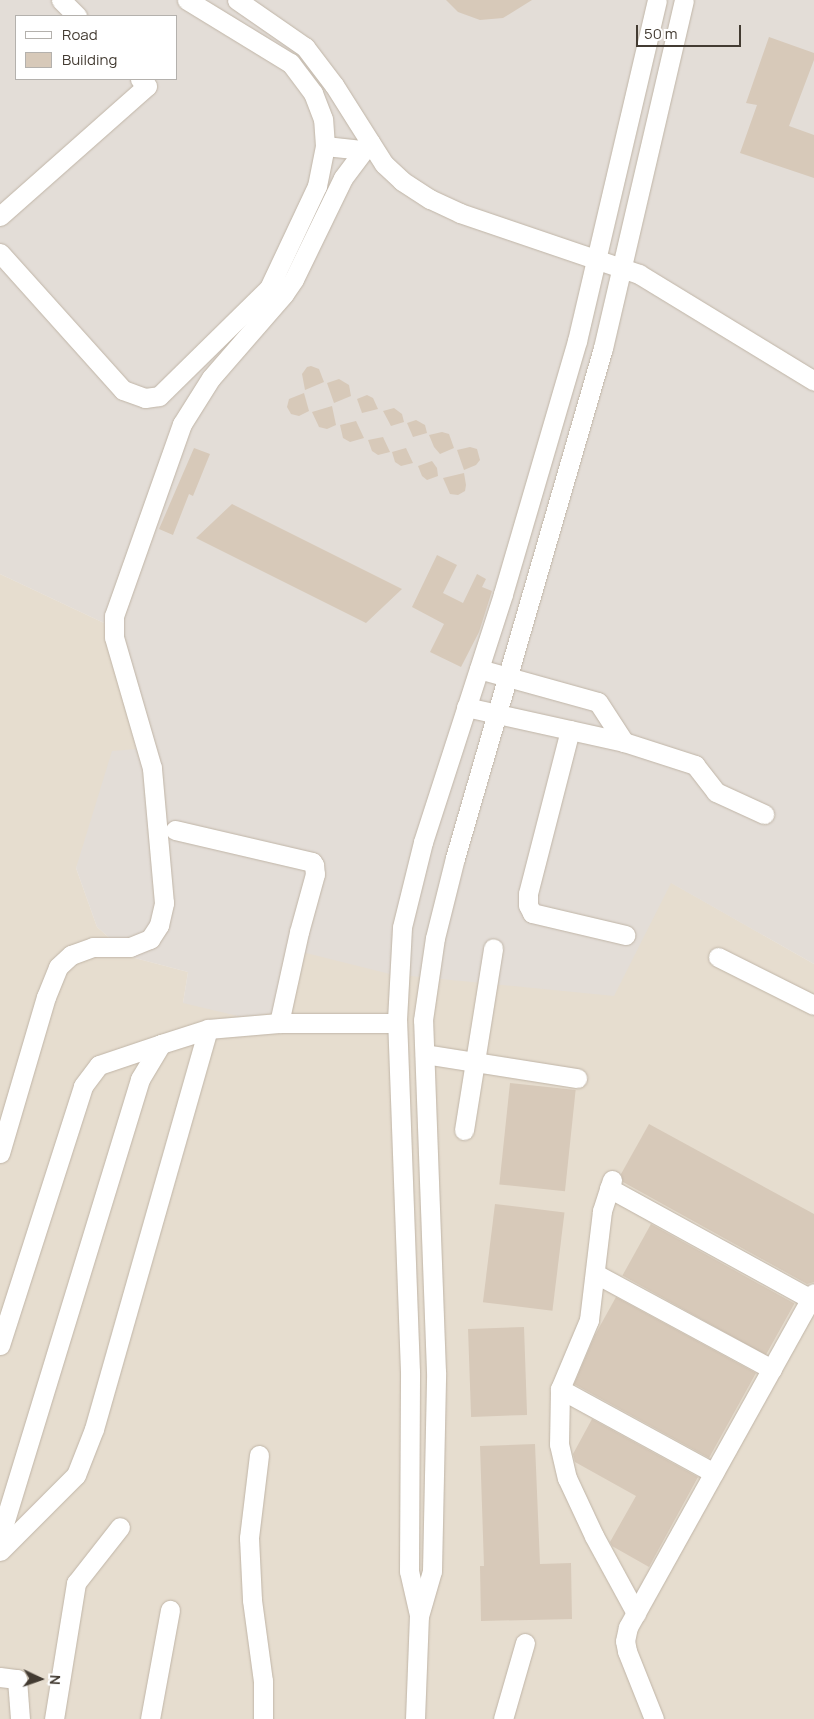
<!DOCTYPE html>
<html>
<head>
<meta charset="utf-8">
<style>
	body { margin:0 }
	#map { position:relative; width:814px; height:1719px; overflow:hidden; background:#f2ebe1; font-family:Manrope,sans-serif }
	div>[style] { position:absolute }
	.residential>* { inset:0; background:#e6ddcf }
	.industrial>* { inset:0; background:#e3ddd7 }
	.building>* { inset:0; background:#d7c9b9; transform-origin:0 0 }
	.roads { filter:drop-shadow(0 0 1px #c0b5a7) drop-shadow(0 0 1px #c0b5a7) }
	.minor>* { height:19px; margin:-9.5px; padding:0 9.5px; transform-origin:9.5px; border-radius:9.5px; background:#fff }
	span { translate:-50% -50%; white-space:nowrap; text-align:center; line-height:1.15; -webkit-text-stroke:4px #fff; paint-order:stroke }
	.legend { position:absolute; left:15px; top:15px; width:162px; height:65px; box-sizing:border-box; background:#fff; border:1px solid #b4b1ad; margin:0; padding:6px 9px; list-style:none; font-size:15px; color:#433b32 }
	.legend li { display:flex; align-items:center; gap:10px; height:25px }
	.legend b { width:25px; border:1px solid #b4b1ad }
	.north { position:absolute; left:15px; top:1654px; width:50px; height:50px; -webkit-text-stroke:4px #fff; paint-order:stroke; rotate:93deg; font-size:14px; font-weight:700; line-height:20px; text-align:center; color:#433b32 }
	.north::after { content:''; display:block; margin:auto; width:18px; height:22px; background:#433b32; clip-path:polygon(50% 0,100% 100%,50% 72%,0 100%) }
	.scale { position:absolute; left:636px; top:25px; width:105px; height:22px; box-sizing:border-box; border:2px solid #433b32; border-top:0; padding-left:6px; font-size:15px; line-height:18px; white-space:nowrap; color:#433b32; -webkit-text-stroke:4px #fff; paint-order:stroke }
</style>
</head>
<body>
<div id="map">
	<div class="residential">
		<i style="clip-path:polygon(0 574px,104px 623px,136px 749px,76px 868px,97px 927px,131px 957px,188px 972px,183px 1003px,290px 949px,670px 882px,814px 964px,814px 1719px,0 1719px)"></i>
	</div>
	<div class="industrial">
		<i style="clip-path:polygon(evenodd,0 0,814px 0,814px 964px,671px 883px,614px 996px,390px 974px,290px 949px,273px 1013px,242px 1017px,183px 1003px,188px 972px,131px 957px,97px 927px,76px 868px,112px 751px,136px 749px,104px 623px,0 574px,0 0,16px 16px,176px 16px,176px 79px,16px 79px,16px 16px)"></i>
	</div>
	<div class="building">
		<i style="clip-path:polygon(446px 0,532px 0,503px 18px,480px 20px,458px 12px)"></i>
		<i style="clip-path:polygon(769px 37px,814px 53px,814px 60px,789px 126px,814px 135px,814px 178px,740px 153px,757px 105px,746px 103px)"></i>
		<i style="clip-path:polygon(311px 366px,319px 369px,324px 382px,305px 390px,302px 374px,307px 367px)"></i>
		<i style="clip-path:polygon(339px 379px,349px 385px,351px 396px,334px 403px,327px 383px)"></i>
		<i style="clip-path:polygon(304px 393px,309px 411px,299px 416px,291px 414px,287px 407px,289px 399px)"></i>
		<i style="clip-path:polygon(367px 395px,373px 398px,378px 409px,362px 413px,357px 399px)"></i>
		<i style="clip-path:polygon(332px 406px,336px 425px,327px 429px,319px 427px,312px 412px)"></i>
		<i style="clip-path:polygon(394px 408px,402px 414px,404px 422px,391px 426px,383px 411px)"></i>
		<i style="clip-path:polygon(416px 420px,425px 425px,427px 433px,413px 437px,407px 423px)"></i>
		<i style="clip-path:polygon(356px 421px,364px 438px,350px 442px,343px 438px,340px 425px)"></i>
		<i style="clip-path:polygon(442px 432px,449px 434px,454px 448px,440px 454px,434px 447px,429px 435px)"></i>
		<i style="clip-path:polygon(383px 437px,390px 452px,378px 455px,372px 451px,368px 440px)"></i>
		<i style="clip-path:polygon(470px 447px,477px 449px,480px 460px,476px 465px,464px 470px,457px 450px)"></i>
		<i style="clip-path:polygon(194px 448px,210px 454px,193px 496px,189px 494px,173px 535px,159px 529px)"></i>
		<i style="clip-path:polygon(406px 448px,413px 463px,401px 466px,395px 462px,392px 452px)"></i>
		<i style="clip-path:polygon(432px 461px,437px 468px,438px 476px,427px 480px,422px 476px,418px 466px)"></i>
		<i style="clip-path:polygon(464px 473px,466px 485px,465px 491px,458px 495px,450px 494px,443px 478px)"></i>
		<i style="clip-path:polygon(232px 504px,402px 589px,366px 623px,196px 538px)"></i>
		<i style="clip-path:polygon(437px 555px,457px 565px,443px 593px,463px 603px,477px 574px,486px 579px,482px 587px,492px 591px,479px 632px,461px 667px,430px 652px,444px 624px,412px 607px)"></i>
		<i style="left:510px;top:1083px;width:66px;height:102px;rotate:6deg"></i>
		<i style="clip-path:polygon(649px 1124px,814px 1214px,814px 1282px,807px 1284px,623px 1182px,621px 1174px)"></i>
		<i style="left:495px;top:1204px;width:70px;height:99px;rotate:7deg"></i>
		<i style="left:651px;top:1224px;width:164px;height:59px;rotate:29deg"></i>
		<i style="clip-path:polygon(616px 1297px,756px 1373px,709px 1458px,574px 1384px,595px 1335px)"></i>
		<i style="left:524px;top:1327px;width:88px;height:56px;rotate:88deg"></i>
		<i style="clip-path:polygon(592px 1419px,698px 1477px,649px 1567px,612px 1546px,610px 1542px,636px 1496px,575px 1462px,573px 1454px)"></i>
		<i style="clip-path:polygon(535px 1444px,540px 1564px,571px 1563px,572px 1619px,481px 1621px,480px 1566px,484px 1566px,480px 1446px)"></i>
	</div>
	<div class="roads">
		<div class="minor">
			<i style="left:61px;top:0;width:23px;rotate:45deg"></i>
			<i style="left:237px;top:0;width:83px;rotate:34.7deg"></i>
			<i style="left:305px;top:47px;width:48px;rotate:52.7deg"></i>
			<i style="left:334px;top:85px;width:93px;rotate:57.7deg"></i>
			<i style="left:384px;top:164px;width:25px;rotate:43deg"></i>
			<i style="left:402px;top:181px;width:33px;rotate:33deg"></i>
			<i style="left:430px;top:199px;width:33px;rotate:25deg"></i>
			<i style="left:460px;top:213px;width:189px;rotate:18.8deg"></i>
			<i style="left:639px;top:274px;width:205px;rotate:31.4deg"></i>
			<i style="left:325px;top:146px;width:39px;rotate:6deg"></i>
			<i style="left:0;top:216px;width:196px;rotate:-41.5deg"></i>
			<i style="left:147px;top:86px;width:10px;rotate:-135deg"></i>
			<i style="left:0;top:253px;width:184px;rotate:48.1deg"></i>
			<i style="left:123px;top:390px;width:23px;rotate:20deg"></i>
			<i style="left:145px;top:398px;width:14px;rotate:-8deg"></i>
			<i style="left:159px;top:396px;width:154px;rotate:-44.5deg"></i>
			<i style="left:269px;top:288px;width:113px;rotate:-64.8deg"></i>
			<i style="left:317px;top:186px;width:41px;rotate:-78.7deg"></i>
			<i style="left:325px;top:146px;width:27px;rotate:-94deg"></i>
			<i style="left:323px;top:119px;width:28px;rotate:-111deg"></i>
			<i style="left:313px;top:93px;width:38px;rotate:-127deg"></i>
			<i style="left:290px;top:63px;width:121px;rotate:-148.5deg"></i>
			<i style="left:479px;top:669px;width:123px;rotate:15.5deg"></i>
			<i style="left:598px;top:702px;width:48px;rotate:57deg"></i>
			<i style="left:466px;top:707px;width:162px;rotate:12.5deg"></i>
			<i style="left:624px;top:742px;width:75px;rotate:17.9deg"></i>
			<i style="left:695px;top:765px;width:34px;rotate:52deg"></i>
			<i style="left:716px;top:792px;width:53px;rotate:24.6deg"></i>
			<i style="left:570px;top:730px;width:169px;rotate:104.4deg"></i>
			<i style="left:528px;top:894px;width:11px;rotate:90deg"></i>
			<i style="left:528px;top:905px;width:9px;rotate:63deg"></i>
			<i style="left:532px;top:913px;width:96px;rotate:13.3deg"></i>
			<i style="left:175px;top:830px;width:141px;rotate:13.1deg"></i>
			<i style="left:312px;top:862px;width:4px;rotate:56deg"></i>
			<i style="left:314px;top:865px;width:9px;rotate:84deg"></i>
			<i style="left:315px;top:874px;width:60px;rotate:105.4deg"></i>
			<i style="left:299px;top:932px;width:93px;rotate:102.4deg"></i>
			<i style="left:718px;top:957px;width:107px;rotate:26.6deg"></i>
			<i style="left:425px;top:1054px;width:154px;rotate:9deg"></i>
			<i style="left:464px;top:1130px;width:184px;rotate:-80.9deg"></i>
			<i style="left:0;top:1153px;width:163px;rotate:-73.6deg"></i>
			<i style="left:46px;top:997px;width:32px;rotate:-68deg"></i>
			<i style="left:58px;top:967px;width:18px;rotate:-43deg"></i>
			<i style="left:71px;top:955px;width:23px;rotate:-20deg"></i>
			<i style="left:93px;top:947px;width:37px"></i>
			<i style="left:130px;top:947px;width:22px;rotate:-22deg"></i>
			<i style="left:150px;top:939px;width:17px;rotate:-57deg"></i>
			<i style="left:159px;top:925px;width:23px;rotate:-77deg"></i>
			<i style="left:164px;top:903px;width:136px;rotate:-95.1deg"></i>
			<i style="left:152px;top:768px;width:136px;rotate:-106.2deg"></i>
			<i style="left:114px;top:637px;width:21px;rotate:-90deg"></i>
			<i style="left:114px;top:616px;width:204px;rotate:-70.5deg"></i>
			<i style="left:182px;top:424px;width:54px;rotate:-57.8deg"></i>
			<i style="left:211px;top:378px;width:111px;rotate:-49deg"></i>
			<i style="left:284px;top:294px;width:18px;rotate:-56deg"></i>
			<i style="left:294px;top:279px;width:112px;rotate:-64.1deg"></i>
			<i style="left:343px;top:178px;width:45px;rotate:-53.1deg"></i>
			<i style="left:612px;top:1180px;width:33px;rotate:108deg"></i>
			<i style="left:602px;top:1211px;width:110px;rotate:96.8deg"></i>
			<i style="left:589px;top:1320px;width:75px;rotate:112.8deg"></i>
			<i style="left:560px;top:1389px;width:55px;rotate:91deg"></i>
			<i style="left:559px;top:1444px;width:35px;rotate:77deg"></i>
			<i style="left:567px;top:1478px;width:64px;rotate:65deg"></i>
			<i style="left:594px;top:1536px;width:88px;rotate:61.4deg"></i>
			<i style="left:609px;top:1188px;width:230px;rotate:28.8deg"></i>
			<i style="left:596px;top:1274px;width:200px;rotate:28.4deg"></i>
			<i style="left:0;top:1345px;width:272px;rotate:-72.2deg"></i>
			<i style="left:83px;top:1086px;width:26px;rotate:-53deg"></i>
			<i style="left:99px;top:1065px;width:65px;rotate:-18.7deg"></i>
			<i style="left:560px;top:1389px;width:175px;rotate:28.6deg"></i>
			<i style="left:259px;top:1455px;width:84px;rotate:96.9deg"></i>
			<i style="left:249px;top:1538px;width:62px;rotate:87.2deg"></i>
			<i style="left:252px;top:1600px;width:82px;rotate:82.3deg"></i>
			<i style="left:263px;top:1681px;width:38px;rotate:90deg"></i>
			<i style="left:0;top:1537px;width:479px;rotate:-73deg"></i>
			<i style="left:140px;top:1079px;width:41px;rotate:-59deg"></i>
			<i style="left:161px;top:1044px;width:49px;rotate:-17.7deg"></i>
			<i style="left:208px;top:1029px;width:71px;rotate:-4.8deg"></i>
			<i style="left:279px;top:1023px;width:118px"></i>
			<i style="left:0;top:1551px;width:107px;rotate:-45deg"></i>
			<i style="left:76px;top:1475px;width:49px;rotate:-68.6deg"></i>
			<i style="left:94px;top:1429px;width:416px;rotate:-74.1deg"></i>
			<i style="left:419px;top:1615px;width:45px;rotate:-102.8deg"></i>
			<i style="left:409px;top:1571px;width:199px;rotate:-89.7deg"></i>
			<i style="left:410px;top:1372px;width:352px;rotate:-92.1deg"></i>
			<i style="left:397px;top:1020px;width:93px;rotate:-86.9deg"></i>
			<i style="left:402px;top:927px;width:88px;rotate:-76.1deg"></i>
			<i style="left:423px;top:842px;width:261px;rotate:-72.1deg"></i>
			<i style="left:503px;top:594px;width:264px;rotate:-73.7deg"></i>
			<i style="left:577px;top:341px;width:350px;rotate:-76.8deg"></i>
			<i style="left:0;top:1677px;width:17px;rotate:7deg"></i>
			<i style="left:17px;top:1679px;width:40px;rotate:85.7deg"></i>
			<i style="left:54px;top:1719px;width:138px;rotate:-80.8deg"></i>
			<i style="left:76px;top:1583px;width:71px;rotate:-51.8deg"></i>
			<i style="left:150px;top:1719px;width:111px;rotate:-79.6deg"></i>
			<i style="left:415px;top:1719px;width:103px;rotate:-87.8deg"></i>
			<i style="left:419px;top:1616px;width:47px;rotate:-73.9deg"></i>
			<i style="left:432px;top:1571px;width:199px;rotate:-88.8deg"></i>
			<i style="left:436px;top:1372px;width:352px;rotate:-92.1deg"></i>
			<i style="left:423px;top:1020px;width:83px;rotate:-81.7deg"></i>
			<i style="left:435px;top:938px;width:82px;rotate:-76deg"></i>
			<i style="left:455px;top:858px;width:531px;rotate:-73.82deg"></i>
			<i style="left:603px;top:348px;width:357px;rotate:-76.9deg"></i>
			<i style="left:503px;top:1719px;width:79px;rotate:-73.9deg"></i>
			<i style="left:654px;top:1719px;width:73px;rotate:-111.7deg"></i>
			<i style="left:627px;top:1651px;width:10px;rotate:-101deg"></i>
			<i style="left:625px;top:1641px;width:14px;rotate:-78deg"></i>
			<i style="left:628px;top:1627px;width:382px;rotate:-60.9deg"></i>
		</div>
	</div>
	<ul class="legend">
	<li><b style="height:6px;background:#fff"></b>Road</li>
	<li><b style="height:14px;background:#d7c9b9"></b>Building</li>
	</ul>
	<div class="north">N</div>
	<div class="scale">50 m</div>
</div>
</body>
</html>
